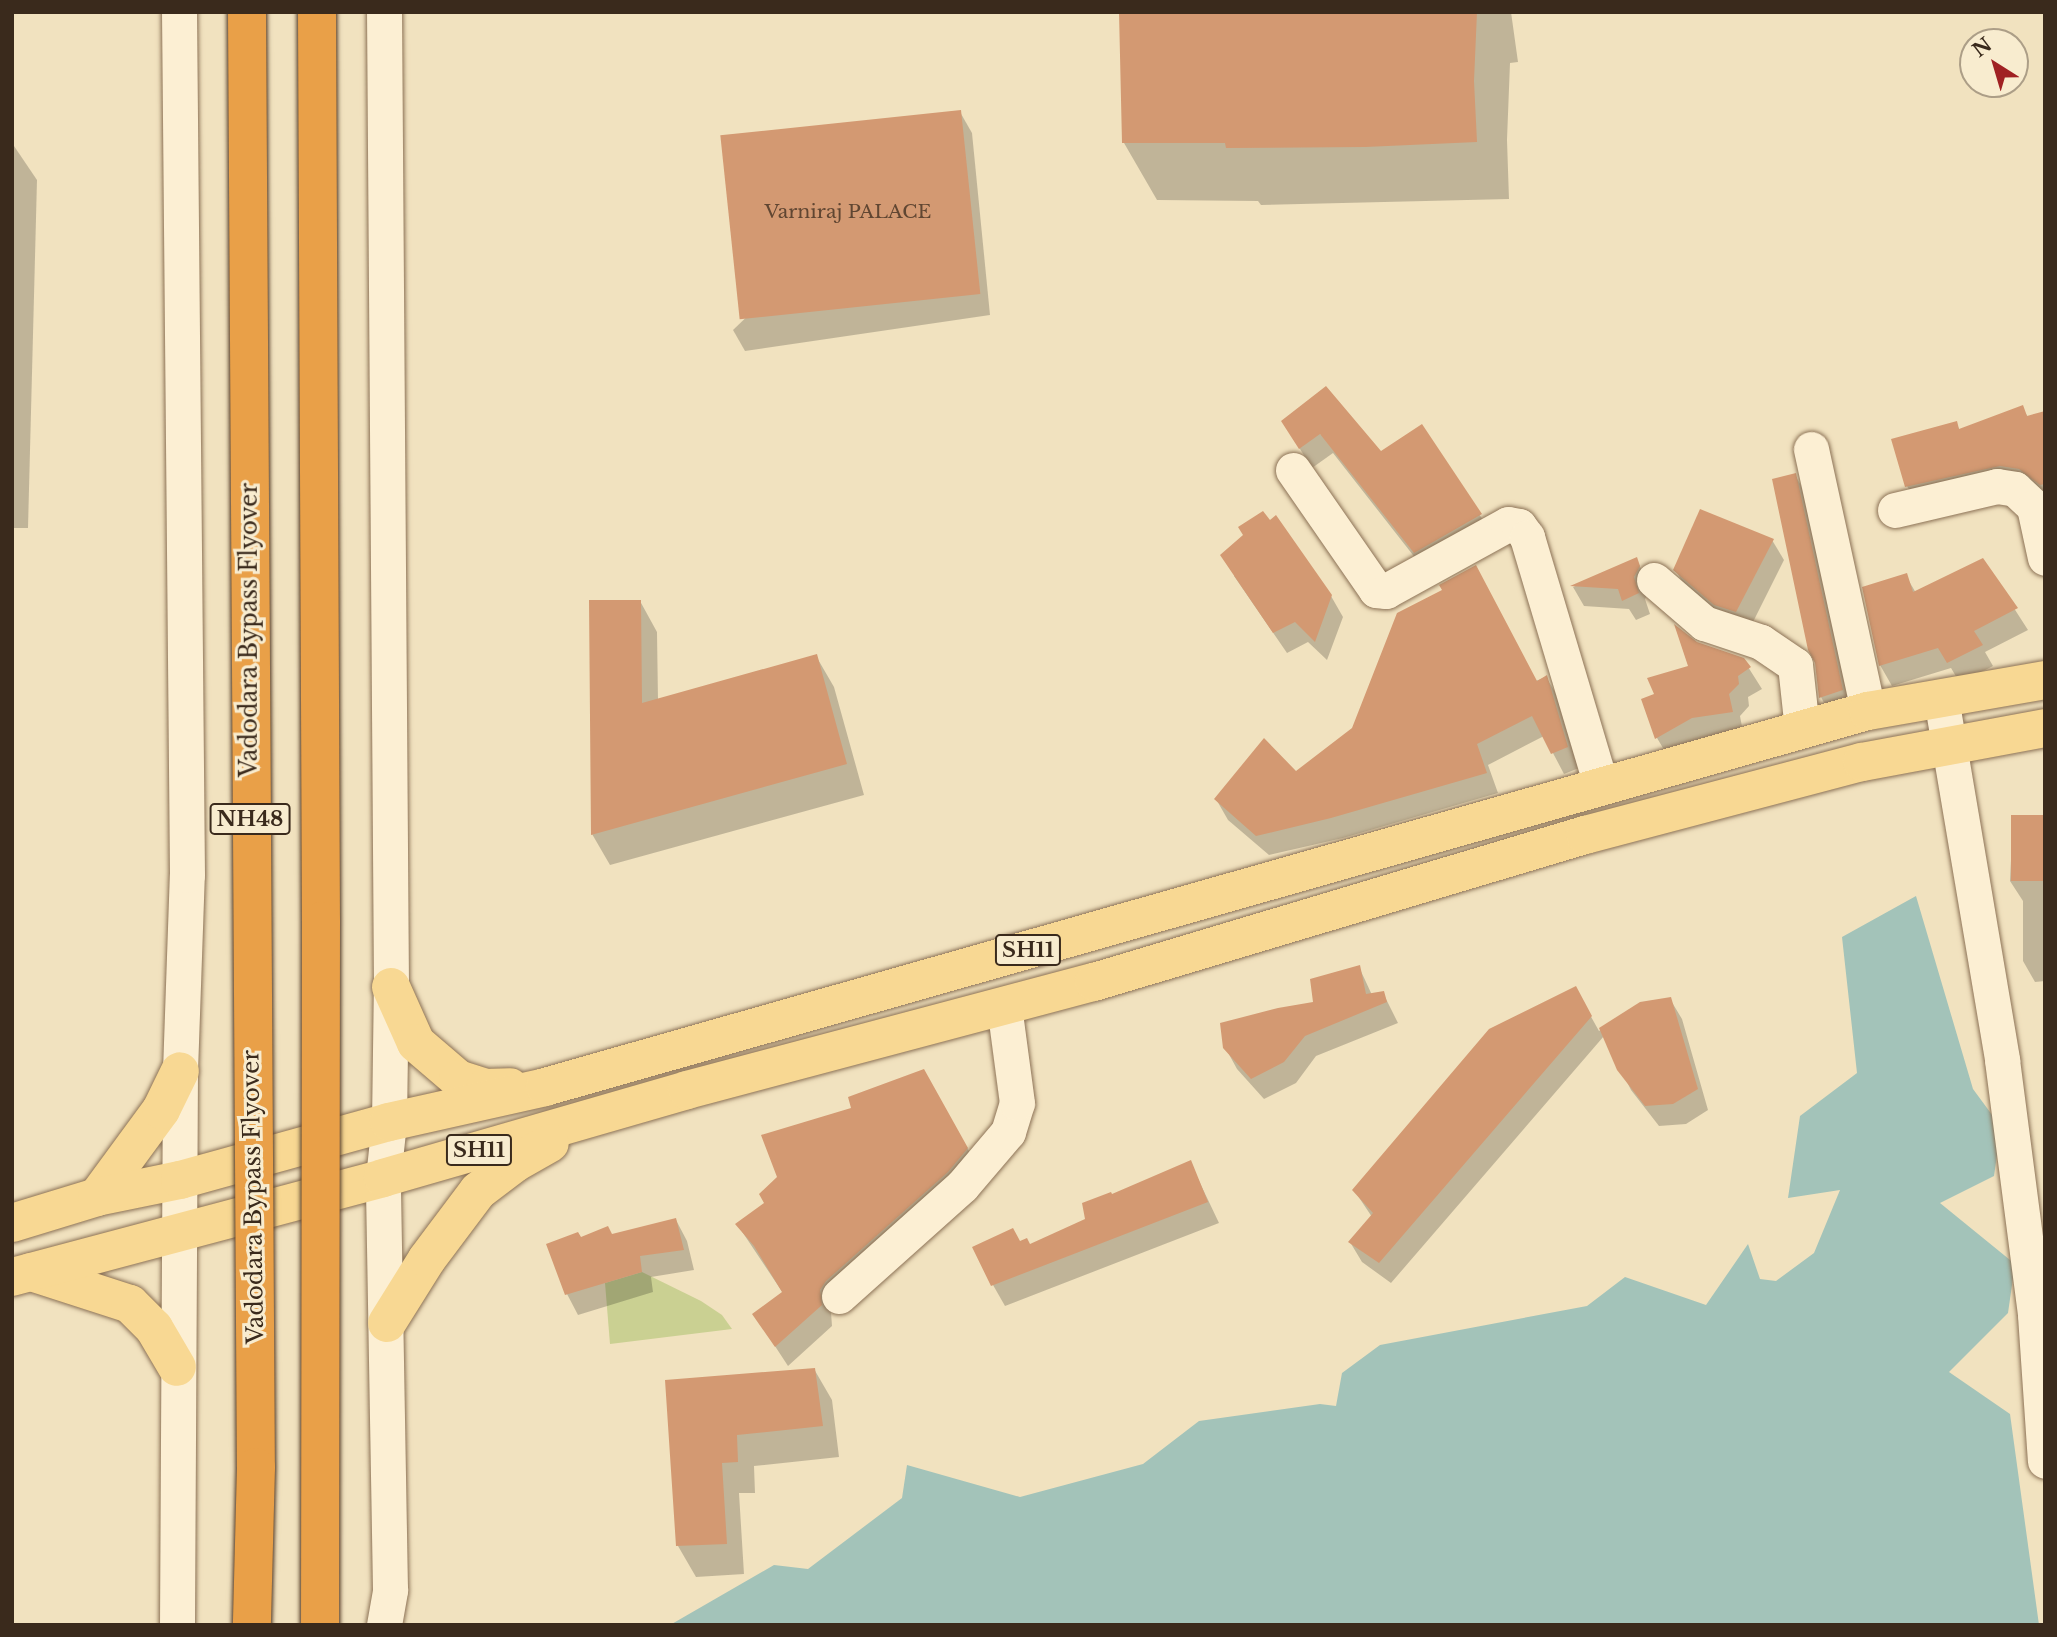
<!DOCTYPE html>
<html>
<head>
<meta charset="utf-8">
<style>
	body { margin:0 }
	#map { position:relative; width:2057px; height:1637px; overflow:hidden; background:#f1e2bf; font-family:"Libre Baskerville",serif }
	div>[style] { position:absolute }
	.green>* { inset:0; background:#cad092 }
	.water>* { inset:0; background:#a3c3b9 }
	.shadow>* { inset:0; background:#0003 }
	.building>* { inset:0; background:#d39972; transform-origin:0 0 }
	.roads { filter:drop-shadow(0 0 2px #8c7256) drop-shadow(0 0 2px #8c7256) }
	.minor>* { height:35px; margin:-17.5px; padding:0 17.5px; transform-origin:17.5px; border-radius:17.5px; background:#fcefd3 }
	.major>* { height:38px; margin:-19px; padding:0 19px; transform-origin:19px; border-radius:19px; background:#f8d893 }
	.bridges { filter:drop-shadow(0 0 2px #59402b) drop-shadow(0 0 2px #59402b) }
	.highway-bridge>* { height:38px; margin:-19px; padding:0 19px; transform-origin:19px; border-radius:19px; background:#e9a048 }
	span { translate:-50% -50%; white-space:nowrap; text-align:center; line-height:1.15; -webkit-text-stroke:6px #f8eccf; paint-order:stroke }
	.number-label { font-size:19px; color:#604632 }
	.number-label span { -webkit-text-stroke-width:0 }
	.shield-label span { padding:2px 5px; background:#f8eccf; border:2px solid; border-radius:5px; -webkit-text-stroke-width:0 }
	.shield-label { font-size:21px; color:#3a2a1c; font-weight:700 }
	.street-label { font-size:23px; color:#3a2a1c }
	.frame { position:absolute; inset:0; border:14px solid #3a2a1c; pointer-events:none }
	.north { position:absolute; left:1959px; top:28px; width:70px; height:70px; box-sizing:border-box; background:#f8eccf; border:2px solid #ac9e87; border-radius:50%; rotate:323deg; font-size:19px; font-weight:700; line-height:28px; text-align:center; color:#3a2a1c }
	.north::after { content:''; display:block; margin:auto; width:24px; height:32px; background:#a02123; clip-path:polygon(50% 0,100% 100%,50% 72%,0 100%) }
</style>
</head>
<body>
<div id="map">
	<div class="green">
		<i style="clip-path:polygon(642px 1272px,701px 1301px,722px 1315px,732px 1329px,610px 1344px,605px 1283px)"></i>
	</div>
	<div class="water">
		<i style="clip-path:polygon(1916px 896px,1973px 1089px,2001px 1127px,1994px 1176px,1940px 1203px,2015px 1264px,2008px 1313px,1949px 1372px,2010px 1414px,2039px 1625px,670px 1625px,774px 1565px,808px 1569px,902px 1498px,907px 1465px,1020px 1497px,1143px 1464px,1199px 1421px,1320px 1404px,1336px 1406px,1342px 1373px,1380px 1345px,1587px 1306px,1625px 1277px,1706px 1305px,1748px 1244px,1760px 1279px,1776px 1281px,1814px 1253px,1840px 1190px,1788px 1198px,1800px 1116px,1857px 1073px,1842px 937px)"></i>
	</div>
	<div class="shadow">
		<i style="clip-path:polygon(1121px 12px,1511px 12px,1518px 62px,1510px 63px,1507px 140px,1509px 199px,1261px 205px,1258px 201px,1157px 200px,1124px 143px)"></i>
		<i style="clip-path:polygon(960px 112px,972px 133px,990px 315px,745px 351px,733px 330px)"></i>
		<i style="clip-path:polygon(12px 143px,37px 180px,28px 528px,12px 528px)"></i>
		<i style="clip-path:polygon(2022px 408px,2028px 417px,2045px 412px,2045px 499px,1919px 507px,1907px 486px,1956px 423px,1960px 431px)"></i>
		<i style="clip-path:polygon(1283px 422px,1381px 454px,1421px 427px,1493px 535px,1427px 573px,1333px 453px,1312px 468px)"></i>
		<i style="clip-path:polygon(1795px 475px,1807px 496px,1853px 710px,1832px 718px,1821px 697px)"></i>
		<i style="clip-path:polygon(1270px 522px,1331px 596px,1343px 617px,1327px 660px,1308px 642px,1287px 653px,1234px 576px)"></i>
		<i style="clip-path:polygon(1772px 540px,1784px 560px,1748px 632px,1687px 590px,1675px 569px)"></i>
		<i style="clip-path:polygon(1636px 559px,1651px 588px,1645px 599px,1650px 614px,1636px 620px,1629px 609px,1584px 606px,1573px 587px)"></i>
		<i style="clip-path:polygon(1983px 560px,2028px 630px,1985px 652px,1993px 666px,1960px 683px,1951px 668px,1892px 686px,1880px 665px,1906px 576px,1916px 593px)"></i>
		<i style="clip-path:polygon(640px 601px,657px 632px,658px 700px,816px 656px,834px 687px,864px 795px,610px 865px,592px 834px)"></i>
		<i style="clip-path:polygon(1743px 659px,1762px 689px,1748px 697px,1749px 706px,1740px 716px,1743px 732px,1669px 758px,1657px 738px,1643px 700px,1656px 695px,1690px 668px)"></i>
		<i style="clip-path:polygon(1546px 677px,1558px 697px,1579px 768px,1564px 774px,1544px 736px,1488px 765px,1498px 793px,1343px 838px,1269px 855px,1228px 820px,1216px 799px,1296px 773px)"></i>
		<i style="clip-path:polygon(2013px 816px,2045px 816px,2045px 981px,2035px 982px,2023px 961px,2023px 901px,2010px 881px)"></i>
		<i style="clip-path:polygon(1359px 967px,1372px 995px,1383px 993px,1398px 1023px,1316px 1056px,1296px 1083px,1264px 1099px,1237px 1069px,1225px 1047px,1315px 1004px)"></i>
		<i style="clip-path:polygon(1575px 988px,1599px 1031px,1640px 1004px,1670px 999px,1682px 1019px,1708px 1110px,1686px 1124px,1659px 1126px,1631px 1090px,1604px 1036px,1391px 1283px,1362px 1262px,1350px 1242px,1372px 1217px,1354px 1190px)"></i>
		<i style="clip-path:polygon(924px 1071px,979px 1169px,837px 1302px,831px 1312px,832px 1326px,788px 1366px,754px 1314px,783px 1293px,737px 1224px,766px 1204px,853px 1109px)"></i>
		<i style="clip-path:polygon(1190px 1162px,1219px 1223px,1005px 1306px,993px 1285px,1020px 1243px,1030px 1246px,1087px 1220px,1112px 1197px)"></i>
		<i style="clip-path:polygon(676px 1220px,687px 1241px,694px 1270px,651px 1277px,653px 1292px,578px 1315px,567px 1294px,611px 1236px)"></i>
		<i style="clip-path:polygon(814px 1369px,832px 1400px,839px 1457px,754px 1466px,755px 1493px,739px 1493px,744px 1574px,696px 1577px,678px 1546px,667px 1382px)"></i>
	</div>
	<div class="building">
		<i style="clip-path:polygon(1119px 12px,1477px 12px,1474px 81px,1477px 142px,1365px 147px,1226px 148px,1225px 143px,1122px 143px)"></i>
		<i style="left:961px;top:110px;width:185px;height:242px;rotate:84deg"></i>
		<i style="clip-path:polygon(1326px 386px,1381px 451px,1422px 424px,1482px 514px,1414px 553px,1320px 434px,1299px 449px,1281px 421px)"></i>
		<i style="clip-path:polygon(2023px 405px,2027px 416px,2045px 411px,2045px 484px,2040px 485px,2019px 469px,2000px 466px,1905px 487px,1891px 439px,1957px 421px,1959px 429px)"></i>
		<i style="clip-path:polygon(1796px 473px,1843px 690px,1819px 698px,1815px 663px,1808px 650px,1772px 479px)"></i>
		<i style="clip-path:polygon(1700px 509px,1774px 539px,1736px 612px,1714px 605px,1673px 570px)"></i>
		<i style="clip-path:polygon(1263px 511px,1270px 520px,1276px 515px,1332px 595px,1315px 642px,1295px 622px,1273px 633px,1220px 555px,1243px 535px,1238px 527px)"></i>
		<i style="clip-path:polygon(1637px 557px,1640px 566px,1634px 577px,1639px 593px,1622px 601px,1618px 589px,1570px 586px)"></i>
		<i style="clip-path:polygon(1983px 558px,2018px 608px,1974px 631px,1983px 645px,1947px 663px,1938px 648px,1879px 666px,1862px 587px,1907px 573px,1913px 592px)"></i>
		<i style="clip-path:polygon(1476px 565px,1537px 681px,1547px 675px,1568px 747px,1551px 754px,1532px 716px,1477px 744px,1487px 773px,1331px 818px,1256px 836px,1214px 799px,1264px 738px,1296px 771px,1352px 728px,1397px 613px,1442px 590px,1439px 585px)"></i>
		<i style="clip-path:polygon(589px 600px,641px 600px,642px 703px,817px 654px,847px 764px,591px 835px)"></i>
		<i style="clip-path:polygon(1674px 624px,1697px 642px,1744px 658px,1751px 667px,1738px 676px,1739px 684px,1729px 694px,1733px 712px,1692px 718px,1655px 739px,1641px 699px,1654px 694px,1647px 678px,1688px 666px)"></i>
		<i style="left:2011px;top:815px;width:34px;height:66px"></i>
		<i style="clip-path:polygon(1360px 965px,1366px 994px,1384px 991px,1387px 1002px,1305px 1036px,1284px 1062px,1251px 1079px,1223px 1048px,1220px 1023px,1278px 1008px,1313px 1002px,1310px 979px)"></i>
		<i style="clip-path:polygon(1576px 986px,1592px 1016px,1379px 1263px,1348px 1242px,1373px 1213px,1352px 1190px,1489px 1029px)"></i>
		<i style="clip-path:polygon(1671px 997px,1698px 1089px,1673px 1104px,1645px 1106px,1617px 1070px,1599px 1028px,1640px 1002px)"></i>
		<i style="clip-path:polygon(924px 1069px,968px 1148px,948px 1172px,826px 1281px,820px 1290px,822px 1305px,775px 1347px,752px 1314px,782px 1292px,754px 1246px,735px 1224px,764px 1203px,759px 1194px,777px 1177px,761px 1135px,851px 1108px,848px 1097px)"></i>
		<i style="clip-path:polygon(1191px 1160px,1208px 1202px,991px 1286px,972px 1247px,1013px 1228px,1020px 1241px,1027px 1238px,1030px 1244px,1085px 1219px,1082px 1203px,1111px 1192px,1112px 1194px)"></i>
		<i style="clip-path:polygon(676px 1218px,684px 1250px,640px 1256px,642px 1272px,565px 1295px,546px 1244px,578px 1232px,581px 1237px,608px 1226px,612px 1234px)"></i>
		<i style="clip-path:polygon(815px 1368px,823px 1426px,737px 1435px,738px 1462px,722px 1463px,727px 1544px,676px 1546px,665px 1380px)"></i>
	</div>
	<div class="roads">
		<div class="minor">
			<i style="left:1811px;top:449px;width:268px;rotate:77.7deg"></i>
			<i style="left:1293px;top:470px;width:146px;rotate:55.3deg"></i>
			<i style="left:1376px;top:590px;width:10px;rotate:6deg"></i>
			<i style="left:1386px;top:591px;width:139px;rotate:-28.8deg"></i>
			<i style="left:1508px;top:524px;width:11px;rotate:10deg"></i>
			<i style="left:1519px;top:526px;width:14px;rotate:54deg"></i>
			<i style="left:1527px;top:537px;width:260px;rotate:73.4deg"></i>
			<i style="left:1895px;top:510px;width:105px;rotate:-13.2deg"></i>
			<i style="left:1997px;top:486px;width:18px;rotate:9deg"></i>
			<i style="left:2015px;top:489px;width:26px;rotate:43deg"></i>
			<i style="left:2034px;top:507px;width:52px;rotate:77.8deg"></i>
			<i style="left:1654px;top:580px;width:66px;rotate:40.7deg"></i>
			<i style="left:1704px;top:623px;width:60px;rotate:18.4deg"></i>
			<i style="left:1761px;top:642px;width:41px;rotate:34.1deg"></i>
			<i style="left:1795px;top:665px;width:64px;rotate:83.8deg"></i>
			<i style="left:1941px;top:698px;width:367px;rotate:80.4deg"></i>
			<i style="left:2002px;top:1060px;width:257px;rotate:82.6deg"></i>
			<i style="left:2035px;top:1315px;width:146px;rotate:86.1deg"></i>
			<i style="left:839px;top:1296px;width:165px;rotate:-41.8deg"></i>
			<i style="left:962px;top:1186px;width:71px;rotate:-49.6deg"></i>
			<i style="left:1008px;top:1132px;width:30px;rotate:-73deg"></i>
			<i style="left:1017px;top:1103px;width:99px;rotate:-97.6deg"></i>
			<i style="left:177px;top:1625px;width:554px;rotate:-89.69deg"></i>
			<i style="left:180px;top:1071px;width:196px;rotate:-88deg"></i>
			<i style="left:187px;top:875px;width:863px;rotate:-90.53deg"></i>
			<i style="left:384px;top:1625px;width:36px;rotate:-80deg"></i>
			<i style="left:390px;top:1590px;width:412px;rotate:-91deg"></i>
			<i style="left:383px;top:1178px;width:56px;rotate:-83.9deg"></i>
			<i style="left:389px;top:1122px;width:135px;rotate:-89.2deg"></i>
			<i style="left:391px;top:987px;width:975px;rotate:-90.41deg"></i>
		</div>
		<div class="major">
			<i style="left:391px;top:987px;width:61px;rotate:65.9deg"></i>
			<i style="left:416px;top:1043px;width:55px;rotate:40.6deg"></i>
			<i style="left:458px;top:1079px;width:28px;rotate:18deg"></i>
			<i style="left:485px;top:1088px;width:25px;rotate:-2deg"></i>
			<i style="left:97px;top:1197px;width:108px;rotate:-53.7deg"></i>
			<i style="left:161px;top:1110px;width:43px;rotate:-64deg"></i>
			<i style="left:12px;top:1223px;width:89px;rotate:-17deg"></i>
			<i style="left:97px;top:1197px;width:85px;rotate:-11.6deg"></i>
			<i style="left:180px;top:1180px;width:217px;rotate:-15.5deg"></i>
			<i style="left:389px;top:1122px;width:160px;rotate:-12.6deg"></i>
			<i style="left:545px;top:1087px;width:1375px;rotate:-15.87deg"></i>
			<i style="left:1868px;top:711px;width:180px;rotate:-9.9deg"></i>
			<i style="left:31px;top:1272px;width:104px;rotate:17.9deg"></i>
			<i style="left:130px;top:1304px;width:34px;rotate:45deg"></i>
			<i style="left:154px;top:1328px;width:45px;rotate:59.5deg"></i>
			<i style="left:12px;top:1277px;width:384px;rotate:-14.9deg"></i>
			<i style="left:383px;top:1178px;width:316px;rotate:-16.1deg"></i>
			<i style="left:687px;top:1090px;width:421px;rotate:-14.9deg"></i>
			<i style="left:1094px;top:982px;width:513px;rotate:-16.67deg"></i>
			<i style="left:1585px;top:835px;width:286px;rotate:-14.8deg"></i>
			<i style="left:1862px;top:762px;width:186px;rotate:-10.5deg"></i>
			<i style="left:387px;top:1323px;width:75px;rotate:-58deg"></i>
			<i style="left:427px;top:1259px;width:85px;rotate:-53.1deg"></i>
			<i style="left:478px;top:1191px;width:46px;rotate:-37.1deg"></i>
			<i style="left:515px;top:1163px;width:40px;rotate:-29.7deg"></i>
		</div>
	</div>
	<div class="bridges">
		<div class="highway-bridge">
			<i style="left:247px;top:12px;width:1455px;rotate:89.65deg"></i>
			<i style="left:256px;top:1467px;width:158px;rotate:91.5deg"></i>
			<i style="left:317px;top:12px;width:909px;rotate:89.75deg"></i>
			<i style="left:321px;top:921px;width:704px;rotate:90.08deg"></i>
		</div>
	</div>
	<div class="number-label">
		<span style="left:848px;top:212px">Varniraj PALACE</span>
	</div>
	<div class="shield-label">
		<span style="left:250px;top:819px">NH48</span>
		<span style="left:1028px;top:950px">SH11</span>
		<span style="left:479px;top:1150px">SH11</span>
	</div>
	<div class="street-label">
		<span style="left:249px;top:630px;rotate:-90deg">Vadodara Bypass Flyover</span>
		<span style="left:253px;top:1197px;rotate:-91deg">Vadodara Bypass Flyover</span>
	</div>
	<div class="frame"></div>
	<div class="north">N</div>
</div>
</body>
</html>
